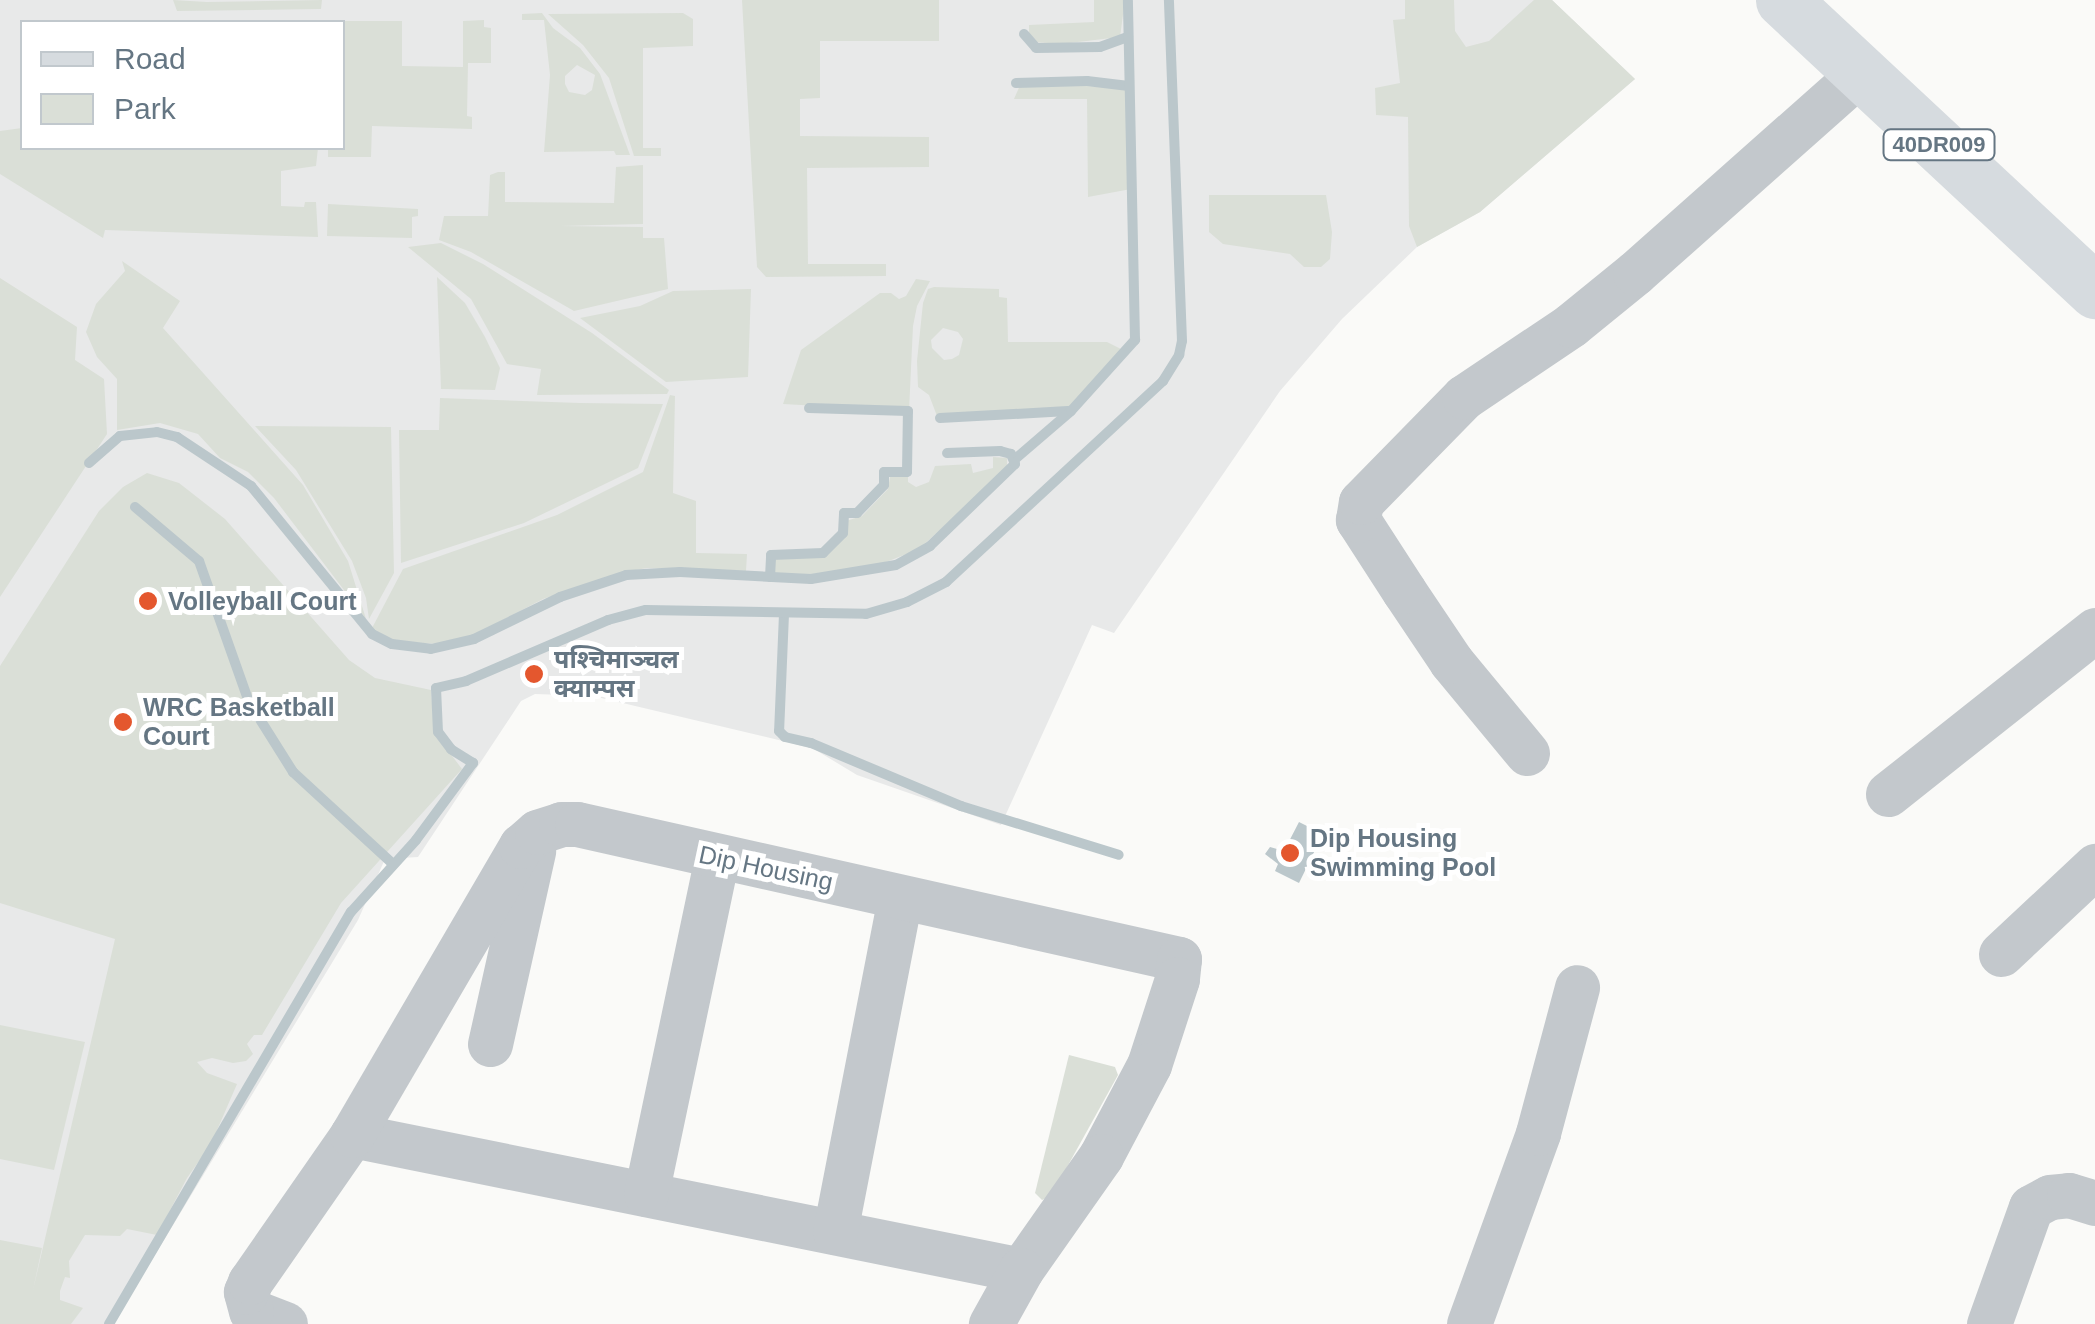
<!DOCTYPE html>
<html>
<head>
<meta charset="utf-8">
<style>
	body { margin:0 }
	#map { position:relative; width:2095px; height:1324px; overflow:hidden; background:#fafaf8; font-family:Helvetica,"Noto Sans Devanagari",sans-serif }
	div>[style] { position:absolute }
	.built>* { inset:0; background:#e8e9e9 }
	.green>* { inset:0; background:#dadfd7 }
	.water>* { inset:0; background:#bbc7cb }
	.stream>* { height:10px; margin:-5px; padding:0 5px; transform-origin:5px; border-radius:5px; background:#bbc7cb }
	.minor>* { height:45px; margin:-22.5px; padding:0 22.5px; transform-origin:22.5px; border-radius:22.5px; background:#c3c8cc }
	.major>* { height:55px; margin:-27.5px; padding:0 27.5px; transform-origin:27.5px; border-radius:27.5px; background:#d6dbdf }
	.dots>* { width:28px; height:28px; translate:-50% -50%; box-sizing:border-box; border:5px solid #fff; border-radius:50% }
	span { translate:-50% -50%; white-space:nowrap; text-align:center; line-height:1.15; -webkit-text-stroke:10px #fff; paint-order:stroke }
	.shield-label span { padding:2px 8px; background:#fff; border:2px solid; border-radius:8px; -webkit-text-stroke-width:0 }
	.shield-label { font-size:22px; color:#657683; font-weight:700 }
	.poi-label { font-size:25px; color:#657683; font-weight:700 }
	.left { translate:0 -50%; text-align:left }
	.street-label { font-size:25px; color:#657683 }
	.legend { position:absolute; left:20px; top:20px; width:325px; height:130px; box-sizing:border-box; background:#fff; border:2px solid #c1c8cd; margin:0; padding:12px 18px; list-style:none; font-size:30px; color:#657683 }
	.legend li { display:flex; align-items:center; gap:20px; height:50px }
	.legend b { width:50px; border:2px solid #c1c8cd }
</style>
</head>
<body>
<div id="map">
	<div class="built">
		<i style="clip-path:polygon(evenodd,0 0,1552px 0,1635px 79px,1480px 212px,1417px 247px,1342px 319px,1280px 391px,1114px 633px,1092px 625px,1001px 825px,857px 775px,814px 749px,787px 742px,593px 696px,535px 694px,521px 701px,418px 857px,385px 859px,358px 920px,113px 1324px,0 1324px,0 0,22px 22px,342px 22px,342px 148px,22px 148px,22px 22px)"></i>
	</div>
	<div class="green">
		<i style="clip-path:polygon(173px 0,207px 2px,322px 0,321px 9px,177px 11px)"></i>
		<i style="clip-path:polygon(742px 0,939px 0,939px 41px,820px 41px,820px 98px,800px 99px,800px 136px,929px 137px,929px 167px,807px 168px,808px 264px,886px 264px,886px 276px,766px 277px,757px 267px)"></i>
		<i style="clip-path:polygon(1094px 0,1125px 0,1120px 37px,1061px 44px,1033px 42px,1029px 37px,1029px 25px,1094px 22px)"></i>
		<i style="clip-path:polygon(1405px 0,1454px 0,1455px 31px,1466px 47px,1489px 41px,1534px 0,1552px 0,1635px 79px,1480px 212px,1417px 247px,1409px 226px,1408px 117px,1376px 115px,1375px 88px,1400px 83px,1393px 20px,1405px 19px)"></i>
		<i style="clip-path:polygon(evenodd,542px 13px,553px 28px,580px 48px,600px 74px,630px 155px,616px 155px,614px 151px,544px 152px,550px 75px,544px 20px,522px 20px,522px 14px,542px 13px,577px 65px,595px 75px,592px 90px,585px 95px,569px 92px,565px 84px,565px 76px,577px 65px)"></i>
		<i style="clip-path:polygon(683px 13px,693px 19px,693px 46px,643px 48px,643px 148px,661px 148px,661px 156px,634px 156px,609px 78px,583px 45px,548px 14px)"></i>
		<i style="clip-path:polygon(484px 20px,484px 27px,491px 28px,491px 63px,468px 63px,467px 116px,472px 117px,472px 129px,372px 126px,371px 157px,328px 157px,328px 148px,342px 148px,342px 22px,331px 21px,402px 21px,402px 66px,463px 67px,463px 21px)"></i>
		<i style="clip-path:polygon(1021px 83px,1129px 88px,1131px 189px,1088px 197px,1087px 99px,1014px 99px)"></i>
		<i style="clip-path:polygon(22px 128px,22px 148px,318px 148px,316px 166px,281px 171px,281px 206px,304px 207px,305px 202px,316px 202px,318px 237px,105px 230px,103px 238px,0 174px,0 131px)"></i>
		<i style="clip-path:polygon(643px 165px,643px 224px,561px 226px,643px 227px,643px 238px,664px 238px,668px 289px,574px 311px,471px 252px,439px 240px,444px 216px,488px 216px,490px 175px,498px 172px,505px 172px,505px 202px,614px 203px,616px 167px)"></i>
		<i style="clip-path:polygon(1209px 195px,1326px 195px,1332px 232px,1330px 259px,1321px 267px,1304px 267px,1290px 254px,1223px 244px,1209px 232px)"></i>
		<i style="clip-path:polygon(328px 204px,418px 209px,418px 216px,412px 217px,412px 238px,327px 236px)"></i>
		<i style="clip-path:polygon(441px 243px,483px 264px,592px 333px,669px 390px,667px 394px,537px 395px,541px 369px,507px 364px,471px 299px,408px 247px)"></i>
		<i style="clip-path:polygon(122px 261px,180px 301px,163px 328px,303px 485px,348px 561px,366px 619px,274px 498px,248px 472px,220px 458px,198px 434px,160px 423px,117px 430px,117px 379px,97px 357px,86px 332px,96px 304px,125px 271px)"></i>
		<i style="clip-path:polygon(437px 277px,465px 303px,485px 337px,500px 368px,495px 390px,441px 389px)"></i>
		<i style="clip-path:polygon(0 278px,77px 327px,75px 360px,104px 379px,107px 434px,0 597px)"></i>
		<i style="clip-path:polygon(916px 279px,930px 281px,917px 306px,913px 326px,909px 411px,783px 404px,801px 350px,880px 293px,891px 293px,899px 299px,906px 296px)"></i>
		<i style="clip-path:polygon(evenodd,934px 287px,999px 289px,999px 297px,1007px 298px,1008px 342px,1107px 342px,1123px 350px,1068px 408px,937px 416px,929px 395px,918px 387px,917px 361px,923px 303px,928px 289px,934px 287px,943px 328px,958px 332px,963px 339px,959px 355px,952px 359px,944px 360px,932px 348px,931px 340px,943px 328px)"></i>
		<i style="clip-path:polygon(751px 289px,748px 377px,666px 382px,580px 318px,640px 306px,673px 291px)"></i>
		<i style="clip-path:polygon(670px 395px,675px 396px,673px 493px,696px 501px,696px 553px,747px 554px,746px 571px,647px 568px,624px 572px,543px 599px,466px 639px,438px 644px,393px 641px,371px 630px,403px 569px,557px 515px,643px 472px)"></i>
		<i style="clip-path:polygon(440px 398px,580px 403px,663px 404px,638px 468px,524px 523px,401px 563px,399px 430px,439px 430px)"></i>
		<i style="clip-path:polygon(255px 426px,391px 427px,394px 573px,369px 619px,366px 598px,352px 561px,296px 470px)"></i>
		<i style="clip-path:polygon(993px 457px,1007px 458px,1007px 468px,919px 549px,871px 568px,831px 575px,773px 575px,774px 557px,823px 556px,843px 535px,846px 521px,862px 516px,888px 489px,890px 477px,908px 475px,908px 482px,916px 487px,929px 482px,935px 466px,971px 464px,973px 473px,993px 468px)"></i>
		<i style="clip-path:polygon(147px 473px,179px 483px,225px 519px,349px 660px,375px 678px,431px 690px,434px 732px,462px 769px,341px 903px,262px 1035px,254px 1035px,247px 1044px,253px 1054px,246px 1061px,233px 1063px,212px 1058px,197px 1062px,207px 1073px,237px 1084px,211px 1144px,187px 1178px,157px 1235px,127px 1229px,120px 1236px,85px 1235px,69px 1261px,70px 1278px,65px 1277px,60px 1291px,60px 1300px,83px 1308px,71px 1324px,0 1324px,0 1240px,42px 1248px,33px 1290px,115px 939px,0 903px,0 666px,99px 511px,123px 487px)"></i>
		<i style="clip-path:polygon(0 1025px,85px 1042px,54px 1170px,0 1159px)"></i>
		<i style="clip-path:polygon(1069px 1055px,1115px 1067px,1118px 1075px,1051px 1196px,1042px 1200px,1035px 1193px)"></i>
	</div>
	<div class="water">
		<i style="clip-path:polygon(1299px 822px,1323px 834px,1299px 883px,1275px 871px,1278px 864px,1265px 854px,1270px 847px,1284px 851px)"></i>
	</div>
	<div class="stream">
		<i style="left:1024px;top:34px;width:18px;rotate:49deg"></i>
		<i style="left:1036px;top:48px;width:64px;rotate:-0.9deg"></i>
		<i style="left:1100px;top:47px;width:30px;rotate:-20deg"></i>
		<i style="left:1016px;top:83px;width:71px;rotate:-1.6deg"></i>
		<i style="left:1087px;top:81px;width:42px;rotate:6.8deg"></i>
		<i style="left:940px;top:418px;width:128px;rotate:-3.1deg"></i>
		<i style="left:1014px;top:460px;width:75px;rotate:-40.7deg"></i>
		<i style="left:1071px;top:411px;width:96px;rotate:-48deg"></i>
		<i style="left:1135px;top:340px;width:340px;rotate:-91.2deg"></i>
		<i style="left:89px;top:463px;width:41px;rotate:-41.1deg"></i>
		<i style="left:120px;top:436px;width:37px;rotate:-6deg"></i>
		<i style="left:157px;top:432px;width:21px;rotate:14deg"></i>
		<i style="left:177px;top:437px;width:89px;rotate:33.5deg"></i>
		<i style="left:251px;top:486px;width:191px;rotate:50.7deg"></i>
		<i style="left:372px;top:634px;width:22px;rotate:27deg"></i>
		<i style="left:392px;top:644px;width:39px;rotate:7deg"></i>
		<i style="left:431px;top:649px;width:44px;rotate:-13.1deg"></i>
		<i style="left:474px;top:639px;width:96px;rotate:-26deg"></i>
		<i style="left:560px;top:597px;width:70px;rotate:-18.4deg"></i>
		<i style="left:626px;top:575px;width:54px;rotate:-3.2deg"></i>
		<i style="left:680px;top:572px;width:131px;rotate:3.1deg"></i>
		<i style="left:811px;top:579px;width:86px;rotate:-9.4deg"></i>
		<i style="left:896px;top:565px;width:39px;rotate:-29deg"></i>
		<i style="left:930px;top:546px;width:118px;rotate:-44deg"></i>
		<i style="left:1015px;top:464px;width:11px;rotate:-112deg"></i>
		<i style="left:1011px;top:454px;width:11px;rotate:-165deg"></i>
		<i style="left:1000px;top:451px;width:53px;rotate:177.8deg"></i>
		<i style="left:135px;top:507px;width:84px;rotate:40.2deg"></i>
		<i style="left:199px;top:561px;width:150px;rotate:70.5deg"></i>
		<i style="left:249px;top:702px;width:83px;rotate:57.8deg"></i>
		<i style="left:293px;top:772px;width:134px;rotate:42.6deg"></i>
		<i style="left:770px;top:577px;width:22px;rotate:-87deg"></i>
		<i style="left:771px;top:555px;width:52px;rotate:-2.2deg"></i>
		<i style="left:823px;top:553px;width:28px;rotate:-45deg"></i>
		<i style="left:843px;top:533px;width:20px;rotate:-87deg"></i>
		<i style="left:844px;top:513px;width:13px"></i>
		<i style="left:857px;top:513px;width:39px;rotate:-46deg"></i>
		<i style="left:884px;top:485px;width:13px;rotate:-90deg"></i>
		<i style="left:884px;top:472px;width:23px"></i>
		<i style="left:907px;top:472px;width:61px;rotate:-89.1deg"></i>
		<i style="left:908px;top:411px;width:99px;rotate:-178.3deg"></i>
		<i style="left:784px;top:614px;width:117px;rotate:92.4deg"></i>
		<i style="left:779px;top:731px;width:8px;rotate:45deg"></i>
		<i style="left:785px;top:737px;width:27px;rotate:13deg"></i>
		<i style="left:811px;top:743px;width:163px;rotate:22.8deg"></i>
		<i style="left:961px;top:806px;width:165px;rotate:17.2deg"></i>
		<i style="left:109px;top:1324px;width:478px;rotate:-59.6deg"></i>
		<i style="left:351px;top:912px;width:97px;rotate:-47.9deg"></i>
		<i style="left:416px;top:840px;width:96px;rotate:-53.5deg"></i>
		<i style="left:473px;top:763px;width:26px;rotate:-148deg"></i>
		<i style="left:451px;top:749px;width:21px;rotate:-127deg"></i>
		<i style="left:438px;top:732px;width:44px;rotate:-92.6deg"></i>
		<i style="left:436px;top:688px;width:31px;rotate:-13deg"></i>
		<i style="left:466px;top:681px;width:155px;rotate:-23.2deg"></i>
		<i style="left:608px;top:620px;width:39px;rotate:-15deg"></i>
		<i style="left:646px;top:610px;width:220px;rotate:1deg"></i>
		<i style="left:866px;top:614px;width:43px;rotate:-16.3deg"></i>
		<i style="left:907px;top:602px;width:44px;rotate:-27.1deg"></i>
		<i style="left:946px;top:582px;width:296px;rotate:-42.8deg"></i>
		<i style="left:1163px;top:381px;width:31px;rotate:-58deg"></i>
		<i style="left:1179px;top:355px;width:14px;rotate:-78deg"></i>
		<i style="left:1182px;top:341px;width:341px;rotate:-92.2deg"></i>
	</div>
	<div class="minor">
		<i style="left:1527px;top:753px;width:119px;rotate:-129.6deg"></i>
		<i style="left:1451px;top:661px;width:84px;rotate:-123.9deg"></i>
		<i style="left:1404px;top:591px;width:85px;rotate:-122.9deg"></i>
		<i style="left:1358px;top:520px;width:18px;rotate:-81deg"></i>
		<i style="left:1361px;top:502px;width:147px;rotate:-45.6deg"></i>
		<i style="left:1464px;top:397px;width:129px;rotate:-33.9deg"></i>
		<i style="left:1571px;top:325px;width:82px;rotate:-39.1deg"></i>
		<i style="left:1635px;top:273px;width:302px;rotate:-41.6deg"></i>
		<i style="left:1888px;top:794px;width:264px;rotate:-38.4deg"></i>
		<i style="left:2001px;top:954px;width:129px;rotate:-43.1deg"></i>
		<i style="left:490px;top:1044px;width:198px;rotate:-77.4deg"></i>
		<i style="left:352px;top:1135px;width:682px;rotate:11.41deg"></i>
		<i style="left:646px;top:1194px;width:344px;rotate:-78.1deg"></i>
		<i style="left:835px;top:1232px;width:341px;rotate:-79deg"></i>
		<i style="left:285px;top:1324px;width:36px;rotate:-159deg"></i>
		<i style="left:251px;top:1311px;width:20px;rotate:-105deg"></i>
		<i style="left:246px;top:1292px;width:11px;rotate:-68deg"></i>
		<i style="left:250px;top:1282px;width:179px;rotate:-55.2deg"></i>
		<i style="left:352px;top:1135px;width:335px;rotate:-59.7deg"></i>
		<i style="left:521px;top:846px;width:21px;rotate:-41deg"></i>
		<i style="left:537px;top:832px;width:25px;rotate:-18deg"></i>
		<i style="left:561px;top:824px;width:16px"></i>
		<i style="left:577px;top:824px;width:617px;rotate:12.64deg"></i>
		<i style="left:1179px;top:959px;width:20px;rotate:96deg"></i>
		<i style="left:1177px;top:979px;width:90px;rotate:108deg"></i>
		<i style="left:1149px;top:1065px;width:103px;rotate:117.8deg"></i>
		<i style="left:1101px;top:1156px;width:139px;rotate:125.1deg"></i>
		<i style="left:1021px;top:1270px;width:62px;rotate:119.1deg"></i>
		<i style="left:1469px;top:1324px;width:203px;rotate:-70.1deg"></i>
		<i style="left:1538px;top:1133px;width:151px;rotate:-75deg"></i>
		<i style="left:1989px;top:1324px;width:124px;rotate:-70.3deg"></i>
		<i style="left:2031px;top:1207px;width:21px;rotate:-28deg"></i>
		<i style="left:2050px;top:1197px;width:19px;rotate:-6deg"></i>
		<i style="left:2069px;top:1195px;width:27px;rotate:17deg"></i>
	</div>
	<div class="major">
		<i style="left:1783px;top:0;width:427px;rotate:43deg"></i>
	</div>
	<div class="dots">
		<i style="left:148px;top:601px;background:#e4572e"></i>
		<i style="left:534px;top:674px;background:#e4572e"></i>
		<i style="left:123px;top:722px;background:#e4572e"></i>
		<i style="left:1290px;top:853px;background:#e4572e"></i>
	</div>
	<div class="shield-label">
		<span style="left:1939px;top:145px">40DR009</span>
	</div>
	<div class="poi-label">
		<span class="left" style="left:168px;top:601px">Volleyball Court</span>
		<span class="left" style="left:554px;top:674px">पश्‍चिमाञ्‍चल<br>क्याम्पस</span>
		<span class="left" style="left:143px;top:722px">WRC Basketball<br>Court</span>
		<span class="left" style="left:1310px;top:853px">Dip Housing<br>Swimming Pool</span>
	</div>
	<div class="street-label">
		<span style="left:766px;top:868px;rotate:12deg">Dip Housing</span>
	</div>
	<ul class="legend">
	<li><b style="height:12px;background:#d6dbdf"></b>Road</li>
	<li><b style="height:28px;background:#dadfd7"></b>Park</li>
	</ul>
</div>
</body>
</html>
